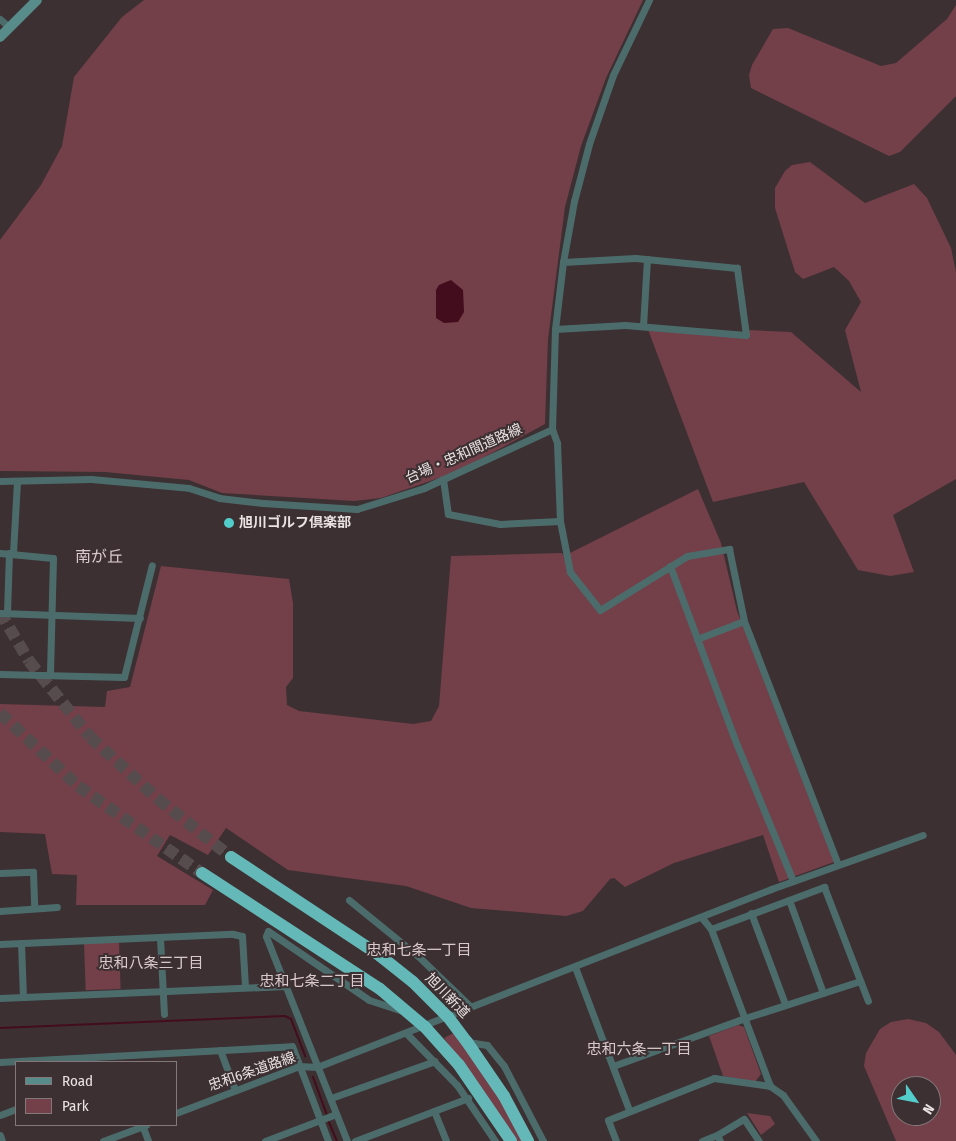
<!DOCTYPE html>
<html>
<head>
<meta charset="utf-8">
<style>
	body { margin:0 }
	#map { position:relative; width:956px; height:1141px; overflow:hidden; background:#3c3032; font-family:"Fira Sans Condensed","Noto Sans JP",sans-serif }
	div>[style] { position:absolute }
	.green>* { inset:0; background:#733f49; transform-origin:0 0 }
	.water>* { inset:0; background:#430d1d }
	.stream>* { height:2px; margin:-1px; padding:0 1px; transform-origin:1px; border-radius:1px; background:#430d1d }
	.highway-tunnel>* { height:12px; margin-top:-6px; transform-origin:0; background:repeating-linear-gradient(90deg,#564b4d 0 12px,transparent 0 18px) }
	.street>* { height:7px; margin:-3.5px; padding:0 3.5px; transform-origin:3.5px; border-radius:3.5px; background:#4c6c6c }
	.secondary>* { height:10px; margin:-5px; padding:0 5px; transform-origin:5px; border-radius:5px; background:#578c8b }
	.highway>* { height:12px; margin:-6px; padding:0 6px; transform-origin:6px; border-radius:6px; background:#64b9b8 }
	.dots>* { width:14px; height:14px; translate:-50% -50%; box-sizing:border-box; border:2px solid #3c3032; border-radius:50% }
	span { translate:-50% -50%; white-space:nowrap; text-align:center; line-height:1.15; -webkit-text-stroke:4px #3c3032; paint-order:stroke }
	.street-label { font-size:14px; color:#eae2e3 }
	.poi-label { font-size:14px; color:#eae2e3; font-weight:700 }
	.left { translate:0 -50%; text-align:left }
	.neighbourhood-label { font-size:15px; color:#dac9cc }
	.quarter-label { font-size:16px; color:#dac9cc }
	.legend { position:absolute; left:15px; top:1061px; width:162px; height:65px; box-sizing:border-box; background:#3c3032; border:1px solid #827779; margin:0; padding:6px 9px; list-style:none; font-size:15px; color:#eae2e3 }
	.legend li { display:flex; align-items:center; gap:10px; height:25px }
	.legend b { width:25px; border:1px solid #827779 }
	.north { position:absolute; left:891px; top:1076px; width:50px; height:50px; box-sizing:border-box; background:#3c3032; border:1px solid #827779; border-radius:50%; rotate:123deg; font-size:14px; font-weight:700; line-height:20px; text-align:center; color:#eae2e3 }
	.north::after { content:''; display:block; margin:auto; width:18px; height:22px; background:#52cdcc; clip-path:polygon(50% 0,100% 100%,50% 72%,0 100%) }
</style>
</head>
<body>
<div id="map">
	<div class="green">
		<i style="clip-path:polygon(144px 0,643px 0,606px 78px,581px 146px,565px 207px,548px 339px,545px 424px,459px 471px,381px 498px,354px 501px,222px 493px,189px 480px,105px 472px,0 471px,0 240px,41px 185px,62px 146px,74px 77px,122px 17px)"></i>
		<i style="clip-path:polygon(956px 5px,956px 96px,900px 152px,889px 156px,751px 88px,749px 75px,752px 65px,773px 29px,788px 28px,881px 66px,896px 63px,947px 19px)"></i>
		<i style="clip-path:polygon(810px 162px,865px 203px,914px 184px,927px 198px,951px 248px,956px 272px,956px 479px,893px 515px,914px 572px,890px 576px,858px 570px,804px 482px,713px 502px,647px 327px,745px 335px,747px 330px,791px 332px,861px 392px,845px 330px,861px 302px,849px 281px,834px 267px,803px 279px,795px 272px,775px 208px,775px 188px,785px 171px,792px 165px)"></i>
		<i style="clip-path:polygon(698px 489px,721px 543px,737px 611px,834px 862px,779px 882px,763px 835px,674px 863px,625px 887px,614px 878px,610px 879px,583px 911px,566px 916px,471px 908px,406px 886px,288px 870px,226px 828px,208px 855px,170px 835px,157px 856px,213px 890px,205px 905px,76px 905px,77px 875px,52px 874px,45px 834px,0 832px,0 704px,105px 707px,107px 691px,130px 687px,161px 566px,289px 579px,293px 603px,293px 678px,286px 687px,287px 705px,299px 711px,413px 724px,431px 721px,439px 706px,451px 556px,562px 553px,564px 556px)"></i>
		<i style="left:119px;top:942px;width:47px;height:35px;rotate:88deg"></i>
		<i style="clip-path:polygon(evenodd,908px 1019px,926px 1023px,939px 1032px,956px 1055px,956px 1141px,896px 1141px,864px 1066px,866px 1053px,880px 1029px,891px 1022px,908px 1019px,901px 1086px,931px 1086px,931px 1116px,901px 1116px,901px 1086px)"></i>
		<i style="clip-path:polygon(738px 1025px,744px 1027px,761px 1074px,755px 1082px,723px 1076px,709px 1036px)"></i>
		<i style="clip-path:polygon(454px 1033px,481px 1068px,525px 1141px,515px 1141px,444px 1038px)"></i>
		<i style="clip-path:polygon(747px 1113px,770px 1116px,775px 1124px,761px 1135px)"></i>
	</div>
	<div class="water">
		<i style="clip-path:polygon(451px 280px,463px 290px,464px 312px,458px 322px,444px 323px,436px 318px,436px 290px,439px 285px)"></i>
	</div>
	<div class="stream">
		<i style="left:0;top:1028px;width:285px;rotate:-2.4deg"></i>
		<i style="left:285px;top:1016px;width:7px;rotate:27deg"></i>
		<i style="left:291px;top:1019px;width:40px;rotate:69deg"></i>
		<i style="left:313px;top:1077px;width:40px;rotate:69.8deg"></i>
		<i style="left:328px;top:1120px;width:23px;rotate:67deg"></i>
	</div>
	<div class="highway-tunnel">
		<i style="left:0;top:612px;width:57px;rotate:59.4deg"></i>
		<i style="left:29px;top:661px;width:97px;rotate:51.2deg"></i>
		<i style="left:90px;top:737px;width:92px;rotate:42.4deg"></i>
		<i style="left:158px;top:799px;width:93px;rotate:38.5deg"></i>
		<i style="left:0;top:713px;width:107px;rotate:43.1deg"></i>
		<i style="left:78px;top:786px;width:151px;rotate:35.1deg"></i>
	</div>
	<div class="street">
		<i style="left:649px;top:0;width:83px;rotate:115.6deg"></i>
		<i style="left:613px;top:75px;width:73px;rotate:109.2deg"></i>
		<i style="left:589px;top:144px;width:59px;rotate:104.7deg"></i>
		<i style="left:574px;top:201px;width:62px;rotate:100.2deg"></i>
		<i style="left:563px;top:262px;width:67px;rotate:96.8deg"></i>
		<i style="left:555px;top:329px;width:100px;rotate:91.7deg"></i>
		<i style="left:552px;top:429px;width:15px;rotate:70deg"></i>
		<i style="left:557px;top:443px;width:78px;rotate:87.8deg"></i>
		<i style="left:560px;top:521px;width:52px;rotate:78.9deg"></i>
		<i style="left:570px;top:572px;width:48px;rotate:51.7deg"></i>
		<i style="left:600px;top:610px;width:102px;rotate:-31.8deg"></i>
		<i style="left:687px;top:556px;width:43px;rotate:-9.5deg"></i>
		<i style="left:729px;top:549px;width:74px;rotate:78.2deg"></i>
		<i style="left:744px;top:621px;width:261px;rotate:68.9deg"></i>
		<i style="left:0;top:19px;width:13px;rotate:42deg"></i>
		<i style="left:643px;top:326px;width:67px;rotate:-86.6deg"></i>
		<i style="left:555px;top:329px;width:70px;rotate:-3.3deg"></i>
		<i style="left:625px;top:325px;width:121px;rotate:4.7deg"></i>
		<i style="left:746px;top:335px;width:68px;rotate:-97.7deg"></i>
		<i style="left:737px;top:268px;width:102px;rotate:-174.4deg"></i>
		<i style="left:635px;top:258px;width:72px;rotate:176.8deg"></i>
		<i style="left:443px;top:479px;width:35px;rotate:82deg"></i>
		<i style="left:448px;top:514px;width:53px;rotate:10.9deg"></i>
		<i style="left:500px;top:524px;width:60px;rotate:-2.9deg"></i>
		<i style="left:0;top:481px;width:91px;rotate:-1.3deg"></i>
		<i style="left:91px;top:479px;width:98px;rotate:5.2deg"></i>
		<i style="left:189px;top:488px;width:32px;rotate:18deg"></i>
		<i style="left:219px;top:498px;width:44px;rotate:6.5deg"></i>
		<i style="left:263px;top:503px;width:94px;rotate:3.7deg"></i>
		<i style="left:357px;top:509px;width:70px;rotate:-17.4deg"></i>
		<i style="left:424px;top:488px;width:141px;rotate:-24.7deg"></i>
		<i style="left:0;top:553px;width:53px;rotate:5.4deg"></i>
		<i style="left:53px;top:558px;width:117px;rotate:91.5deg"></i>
		<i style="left:13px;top:553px;width:72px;rotate:-86.8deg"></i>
		<i style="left:670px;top:566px;width:191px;rotate:69.5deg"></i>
		<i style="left:737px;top:745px;width:147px;rotate:67.6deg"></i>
		<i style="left:0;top:613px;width:140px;rotate:2deg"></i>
		<i style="left:7px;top:613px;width:60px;rotate:-88.1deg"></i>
		<i style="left:697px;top:639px;width:50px;rotate:-21deg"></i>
		<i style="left:0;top:674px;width:124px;rotate:1.4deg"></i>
		<i style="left:124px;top:677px;width:115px;rotate:-76deg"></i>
		<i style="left:0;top:873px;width:33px;rotate:-2deg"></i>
		<i style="left:33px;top:872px;width:35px;rotate:88deg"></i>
		<i style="left:349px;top:900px;width:89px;rotate:39.1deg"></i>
		<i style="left:418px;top:956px;width:72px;rotate:43.9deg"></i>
		<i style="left:789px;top:900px;width:99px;rotate:69.9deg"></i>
		<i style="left:0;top:911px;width:57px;rotate:-4deg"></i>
		<i style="left:751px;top:913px;width:97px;rotate:69.5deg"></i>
		<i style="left:702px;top:918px;width:14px;rotate:51deg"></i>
		<i style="left:711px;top:929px;width:168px;rotate:69.4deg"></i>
		<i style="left:711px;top:929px;width:121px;rotate:-20.4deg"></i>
		<i style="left:824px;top:887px;width:122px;rotate:68.9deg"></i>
		<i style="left:160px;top:938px;width:76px;rotate:87deg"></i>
		<i style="left:21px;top:943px;width:54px;rotate:87.9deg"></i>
		<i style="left:0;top:944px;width:233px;rotate:-2.5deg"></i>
		<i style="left:233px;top:934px;width:9px;rotate:13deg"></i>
		<i style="left:242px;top:936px;width:51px;rotate:86.6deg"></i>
		<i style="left:575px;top:967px;width:153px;rotate:69.3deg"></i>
		<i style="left:0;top:998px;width:285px;rotate:-2.4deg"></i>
		<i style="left:407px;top:1034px;width:71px;rotate:45.6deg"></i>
		<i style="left:457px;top:1085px;width:68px;rotate:55.8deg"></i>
		<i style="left:468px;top:1042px;width:19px;rotate:9deg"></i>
		<i style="left:487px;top:1045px;width:27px;rotate:51deg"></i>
		<i style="left:504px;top:1066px;width:85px;rotate:62.5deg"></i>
		<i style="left:220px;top:1050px;width:43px;rotate:69.4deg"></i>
		<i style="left:0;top:1062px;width:292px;rotate:-3.1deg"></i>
		<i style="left:292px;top:1046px;width:102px;rotate:69.2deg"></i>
		<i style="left:613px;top:1066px;width:140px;rotate:-20deg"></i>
		<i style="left:745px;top:1018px;width:121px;rotate:-17.8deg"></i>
		<i style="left:331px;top:1098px;width:110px;rotate:-19.6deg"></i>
		<i style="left:434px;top:1111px;width:32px;rotate:68deg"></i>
		<i style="left:176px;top:1113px;width:132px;rotate:-20.9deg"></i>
		<i style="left:299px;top:1066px;width:18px;rotate:3deg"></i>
		<i style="left:317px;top:1067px;width:488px;rotate:-21.4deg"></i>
		<i style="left:771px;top:889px;width:161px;rotate:-19.6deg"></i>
		<i style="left:0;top:1115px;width:17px;rotate:-21deg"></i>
		<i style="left:142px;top:1125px;width:17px;rotate:69deg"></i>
		<i style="left:0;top:1135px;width:6px;rotate:72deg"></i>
		<i style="left:717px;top:1135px;width:31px;rotate:-31deg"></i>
		<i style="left:744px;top:1119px;width:27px;rotate:56deg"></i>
		<i style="left:103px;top:1141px;width:46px;rotate:-20.4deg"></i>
		<i style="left:265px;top:1141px;width:76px;rotate:-20.8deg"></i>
		<i style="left:347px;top:1141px;width:220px;rotate:-111.6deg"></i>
		<i style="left:266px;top:936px;width:5px;rotate:-68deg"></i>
		<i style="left:268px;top:931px;width:122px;rotate:34.3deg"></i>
		<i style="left:369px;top:1000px;width:33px;rotate:18deg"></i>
		<i style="left:355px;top:1141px;width:121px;rotate:-20.8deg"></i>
		<i style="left:616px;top:1141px;width:22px;rotate:-111deg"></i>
		<i style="left:608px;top:1120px;width:114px;rotate:-21.6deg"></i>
		<i style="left:714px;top:1078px;width:57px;rotate:8.1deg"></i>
		<i style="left:770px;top:1086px;width:16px;rotate:35deg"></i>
		<i style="left:783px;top:1095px;width:57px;rotate:54.3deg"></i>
		<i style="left:702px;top:1141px;width:16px;rotate:-22deg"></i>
		<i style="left:717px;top:1135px;width:7px;rotate:63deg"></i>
	</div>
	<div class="secondary">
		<i style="left:0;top:37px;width:52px;rotate:-45deg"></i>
	</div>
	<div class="highway">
		<i style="left:231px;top:857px;width:178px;rotate:33.5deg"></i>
		<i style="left:379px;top:955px;width:43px;rotate:38.5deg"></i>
		<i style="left:413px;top:982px;width:49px;rotate:45deg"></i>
		<i style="left:448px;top:1017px;width:31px;rotate:53deg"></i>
		<i style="left:467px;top:1042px;width:65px;rotate:55.6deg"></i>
		<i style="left:504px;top:1096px;width:51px;rotate:61.9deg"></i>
		<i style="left:202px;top:873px;width:212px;rotate:33.1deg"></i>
		<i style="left:380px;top:989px;width:59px;rotate:40.2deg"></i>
		<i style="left:425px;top:1027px;width:51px;rotate:48.2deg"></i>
		<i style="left:459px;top:1065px;width:92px;rotate:55.6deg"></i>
	</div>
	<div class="dots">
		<i style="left:229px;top:523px;background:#52cdcc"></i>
	</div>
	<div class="street-label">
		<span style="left:464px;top:454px;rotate:-24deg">台場・忠和間道路線</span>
		<span style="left:447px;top:996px;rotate:46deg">旭川新道</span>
		<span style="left:252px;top:1072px;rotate:-19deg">忠和6条道路線</span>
	</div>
	<div class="poi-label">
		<span class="left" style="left:239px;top:523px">旭川ゴルフ倶楽部</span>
	</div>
	<div class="neighbourhood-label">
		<span style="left:419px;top:951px">忠和七条一丁目</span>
		<span style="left:151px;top:964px">忠和八条三丁目</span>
		<span style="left:312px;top:982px">忠和七条二丁目</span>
		<span style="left:639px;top:1050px">忠和六条一丁目</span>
	</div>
	<div class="quarter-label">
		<span style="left:99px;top:557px">南が丘</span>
	</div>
	<ul class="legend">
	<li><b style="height:6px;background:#578c8b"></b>Road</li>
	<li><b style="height:14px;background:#733f49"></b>Park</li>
	</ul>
	<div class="north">N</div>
</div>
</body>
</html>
